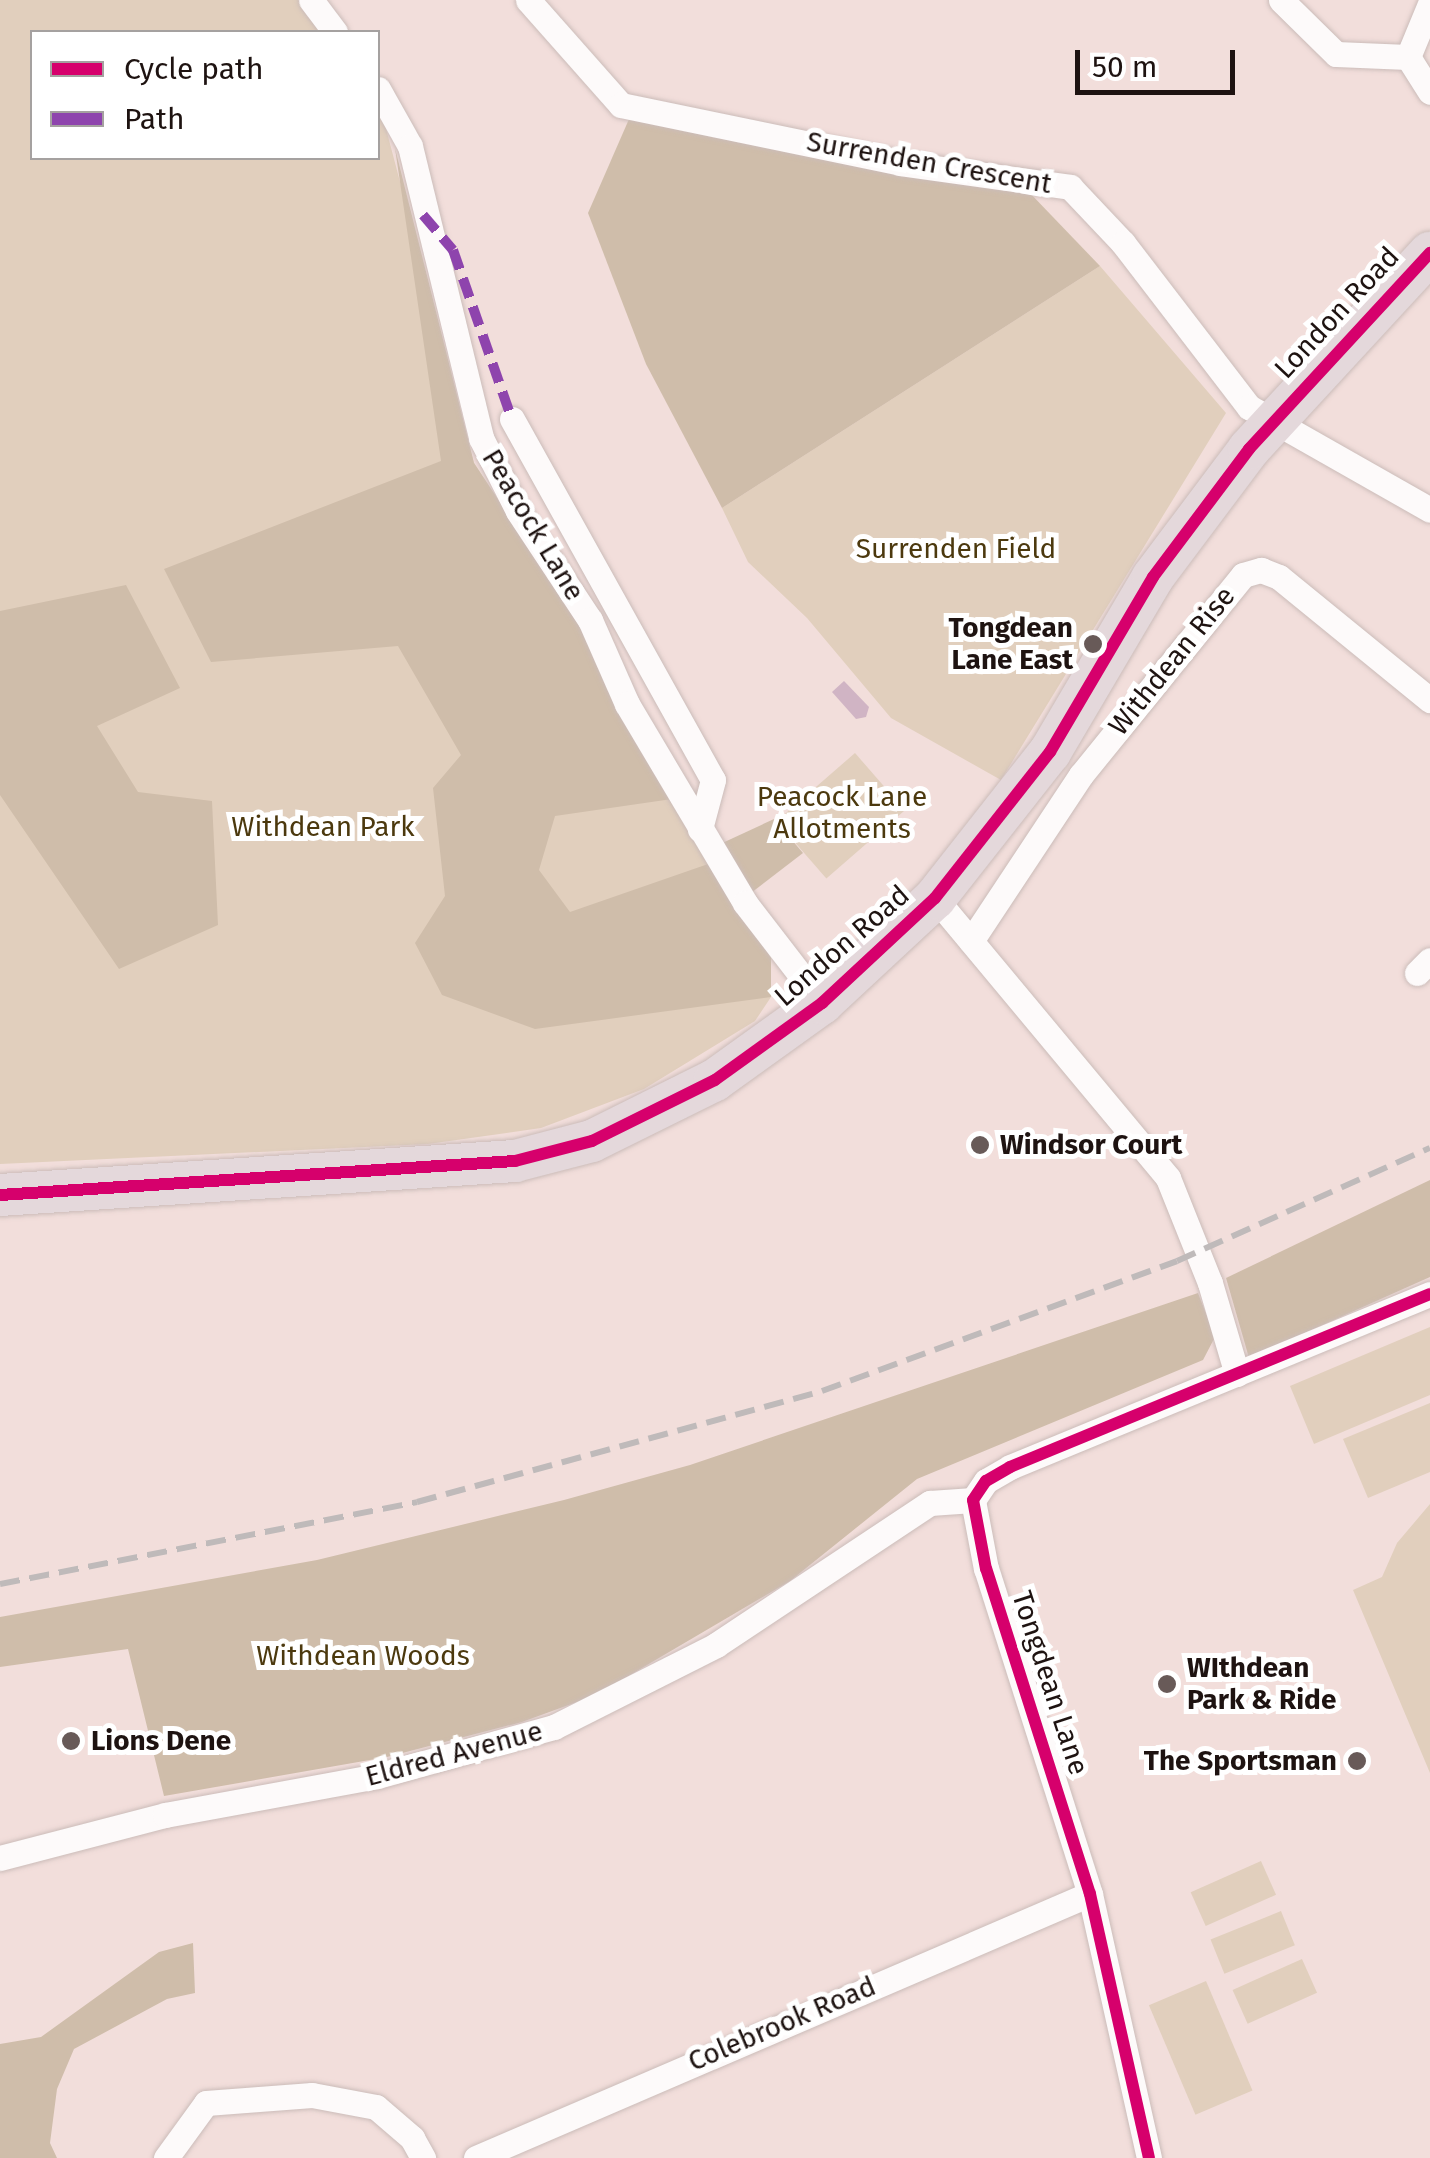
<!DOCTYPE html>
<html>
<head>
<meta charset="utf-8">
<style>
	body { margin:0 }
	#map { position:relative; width:1430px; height:2158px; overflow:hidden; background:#f2dedb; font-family:"Fira Sans",sans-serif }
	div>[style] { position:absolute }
	.green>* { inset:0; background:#e1cfbd; transform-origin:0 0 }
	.forest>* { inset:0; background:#cfbdaa }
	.water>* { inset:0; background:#d0b4c4 }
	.roads { filter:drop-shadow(0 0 2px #cbbcb9) drop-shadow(0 0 2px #cbbcb9) }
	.minor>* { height:25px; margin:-12.5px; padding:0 12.5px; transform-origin:12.5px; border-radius:12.5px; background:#fdfafa }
	.trunk>* { height:42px; margin:-21px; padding:0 21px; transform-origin:21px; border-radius:21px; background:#e4d8db }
	.rail>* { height:6px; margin-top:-3px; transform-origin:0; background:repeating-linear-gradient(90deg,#bfbaba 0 20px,transparent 0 30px) }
	.quiet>* { height:10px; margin-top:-5px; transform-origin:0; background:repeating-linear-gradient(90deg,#8e44ad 0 20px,transparent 0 30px) }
	.cycleway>* { height:12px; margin:-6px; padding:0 6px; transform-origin:6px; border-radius:6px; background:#d6006c }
	.dots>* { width:28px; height:28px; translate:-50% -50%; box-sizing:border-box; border:5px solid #fff; border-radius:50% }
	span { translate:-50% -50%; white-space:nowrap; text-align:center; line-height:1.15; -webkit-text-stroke:10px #fff; paint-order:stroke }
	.street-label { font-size:28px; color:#1e1311 }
	.park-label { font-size:28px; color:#4c390e }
	.poi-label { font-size:28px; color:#1e1311; font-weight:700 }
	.right { translate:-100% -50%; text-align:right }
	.left { translate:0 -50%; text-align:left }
	.legend { position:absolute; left:30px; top:30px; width:350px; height:130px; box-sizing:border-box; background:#fff; border:2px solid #a5a1a0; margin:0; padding:12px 18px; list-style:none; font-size:30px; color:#1e1311 }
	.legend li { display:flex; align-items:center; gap:20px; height:50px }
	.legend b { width:50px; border:2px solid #a5a1a0 }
	.scale { position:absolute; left:1075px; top:50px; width:160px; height:45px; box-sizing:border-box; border:5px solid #1e1311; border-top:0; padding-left:12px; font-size:30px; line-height:35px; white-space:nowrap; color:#1e1311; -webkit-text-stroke:8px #fff; paint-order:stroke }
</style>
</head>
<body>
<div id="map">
	<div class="green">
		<i style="clip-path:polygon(0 0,299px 0,323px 32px,32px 32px,32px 158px,378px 158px,379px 102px,474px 463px,584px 630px,672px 799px,771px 958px,771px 997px,755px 1021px,644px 1089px,541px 1128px,428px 1144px,0 1164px)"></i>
		<i style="clip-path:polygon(1100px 266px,1226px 413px,1001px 780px,891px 718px,807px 618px,748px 562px,722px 508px)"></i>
		<i style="left:855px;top:753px;width:76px;height:104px;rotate:49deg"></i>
		<i style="clip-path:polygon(1430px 1327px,1430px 1395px,1314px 1444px,1290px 1386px)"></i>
		<i style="clip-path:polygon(1430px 1403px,1430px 1472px,1368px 1498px,1343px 1439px)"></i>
		<i style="clip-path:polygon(1430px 1504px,1430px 1773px,1353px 1590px,1382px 1577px,1397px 1543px)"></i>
		<i style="left:1261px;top:1861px;width:37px;height:77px;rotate:66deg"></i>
		<i style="left:1281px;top:1911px;width:37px;height:76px;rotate:68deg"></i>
		<i style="left:1302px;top:1959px;width:37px;height:76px;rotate:66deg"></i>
		<i style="left:1206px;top:1981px;width:119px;height:62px;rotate:67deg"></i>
	</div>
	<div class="forest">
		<i style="clip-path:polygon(633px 110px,1028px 191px,1100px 266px,722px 508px,646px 364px,588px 213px)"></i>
		<i style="clip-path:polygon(395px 148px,474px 463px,584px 630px,672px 799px,555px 816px,539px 870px,570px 912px,711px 863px,771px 958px,771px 997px,535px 1029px,442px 995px,415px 943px,445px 896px,433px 788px,461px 755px,398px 646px,211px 662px,164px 569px,441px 461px)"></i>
		<i style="clip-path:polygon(126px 585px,180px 688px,97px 726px,138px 792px,212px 801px,218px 925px,119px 969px,0 795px,0 611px)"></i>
		<i style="clip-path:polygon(774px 819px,803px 853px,751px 893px,718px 845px)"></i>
		<i style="clip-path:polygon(1430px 1180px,1430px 1277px,1249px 1358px,1226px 1278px)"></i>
		<i style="clip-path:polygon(1198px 1293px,1215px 1337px,1203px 1360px,917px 1479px,790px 1581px,596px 1695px,522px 1722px,387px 1757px,164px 1796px,128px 1649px,0 1667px,0 1617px,317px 1560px,564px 1500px,690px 1465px)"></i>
		<i style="clip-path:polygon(193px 1943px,195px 1993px,167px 1999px,74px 2049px,57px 2089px,50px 2143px,57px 2158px,0 2158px,0 2044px,41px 2037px,159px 1952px)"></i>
	</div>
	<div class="water">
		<i style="clip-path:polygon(844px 681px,869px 707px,866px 717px,856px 719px,832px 692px)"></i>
	</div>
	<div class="roads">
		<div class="minor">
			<i style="left:311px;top:0;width:40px;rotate:53deg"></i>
			<i style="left:528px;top:0;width:140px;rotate:48.5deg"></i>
			<i style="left:621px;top:105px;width:285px;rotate:11.7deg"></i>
			<i style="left:900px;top:163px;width:172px;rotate:8deg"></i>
			<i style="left:1070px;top:187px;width:77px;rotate:46.6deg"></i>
			<i style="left:1123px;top:243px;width:207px;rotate:52.5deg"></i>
			<i style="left:1249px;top:407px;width:208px;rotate:29.6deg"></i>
			<i style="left:1281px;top:0;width:77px;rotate:44.5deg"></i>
			<i style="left:1336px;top:54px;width:72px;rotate:2.4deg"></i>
			<i style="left:1408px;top:57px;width:57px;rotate:-67.5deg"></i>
			<i style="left:1408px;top:57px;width:41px;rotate:57.8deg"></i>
			<i style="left:378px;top:89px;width:65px;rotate:60.7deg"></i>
			<i style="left:410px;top:146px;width:301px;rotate:76.3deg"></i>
			<i style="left:481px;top:438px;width:82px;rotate:63.1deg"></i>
			<i style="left:518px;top:511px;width:131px;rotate:56.6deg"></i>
			<i style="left:590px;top:620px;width:92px;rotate:66.2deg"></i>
			<i style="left:627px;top:704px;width:231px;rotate:59.3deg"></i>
			<i style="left:745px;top:903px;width:126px;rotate:52.4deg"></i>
			<i style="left:512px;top:419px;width:413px;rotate:60.9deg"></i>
			<i style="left:713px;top:780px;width:51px;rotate:104.9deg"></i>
			<i style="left:935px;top:898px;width:364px;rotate:50.2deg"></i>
			<i style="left:1168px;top:1178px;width:113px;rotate:68.2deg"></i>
			<i style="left:1210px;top:1283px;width:95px;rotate:73.5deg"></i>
			<i style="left:971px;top:941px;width:199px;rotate:-56.5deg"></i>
			<i style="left:1081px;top:775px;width:257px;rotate:-51deg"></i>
			<i style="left:1243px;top:575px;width:19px;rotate:-16deg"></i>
			<i style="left:1261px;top:570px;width:19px;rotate:21deg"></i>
			<i style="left:1279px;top:577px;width:195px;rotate:39.2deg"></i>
			<i style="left:1417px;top:973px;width:18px;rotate:-45deg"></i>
			<i style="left:0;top:1858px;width:171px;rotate:-14.6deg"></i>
			<i style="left:165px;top:1815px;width:216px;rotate:-10.4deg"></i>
			<i style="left:377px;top:1776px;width:184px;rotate:-15.5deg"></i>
			<i style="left:554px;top:1727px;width:182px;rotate:-26.8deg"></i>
			<i style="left:716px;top:1645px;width:257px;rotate:-33.6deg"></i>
			<i style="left:930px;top:1503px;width:43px;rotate:-4deg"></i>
			<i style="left:166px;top:2158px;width:68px;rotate:-54deg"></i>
			<i style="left:206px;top:2103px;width:106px;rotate:-4.3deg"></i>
			<i style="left:312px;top:2095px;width:65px;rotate:10.6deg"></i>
			<i style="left:376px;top:2107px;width:48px;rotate:40.7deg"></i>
			<i style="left:412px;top:2138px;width:23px;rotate:61deg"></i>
			<i style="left:476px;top:2158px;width:668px;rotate:-23.27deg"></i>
			<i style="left:1149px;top:2158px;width:271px;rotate:-102.6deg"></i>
			<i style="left:1090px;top:1894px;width:341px;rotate:-107.7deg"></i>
			<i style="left:986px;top:1569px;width:70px;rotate:-100.7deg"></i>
			<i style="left:973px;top:1500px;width:23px;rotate:-56deg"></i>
			<i style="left:986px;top:1481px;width:28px;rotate:-30deg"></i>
			<i style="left:1010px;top:1467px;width:454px;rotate:-22.4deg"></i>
		</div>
		<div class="trunk">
			<i style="left:0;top:1195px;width:516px;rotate:-3.78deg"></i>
			<i style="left:515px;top:1161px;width:80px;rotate:-14.6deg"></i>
			<i style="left:592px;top:1141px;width:137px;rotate:-26.4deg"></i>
			<i style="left:715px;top:1080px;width:132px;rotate:-35.7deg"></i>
			<i style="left:822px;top:1003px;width:154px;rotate:-42.9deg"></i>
			<i style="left:935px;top:898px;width:186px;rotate:-51.8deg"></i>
			<i style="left:1050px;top:752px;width:203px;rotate:-59.5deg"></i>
			<i style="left:1153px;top:577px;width:160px;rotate:-53.1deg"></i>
			<i style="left:1249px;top:449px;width:267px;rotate:-47.3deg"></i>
		</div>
	</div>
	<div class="rail">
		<i style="left:0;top:1584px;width:425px;rotate:-11.1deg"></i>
		<i style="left:417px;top:1502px;width:420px;rotate:-15.3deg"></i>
		<i style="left:822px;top:1391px;width:378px;rotate:-20.1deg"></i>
		<i style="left:1177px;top:1261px;width:277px;rotate:-24.1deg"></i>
	</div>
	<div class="quiet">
		<i style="left:423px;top:215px;width:46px;rotate:49.4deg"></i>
		<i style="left:453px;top:250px;width:179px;rotate:70.8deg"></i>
	</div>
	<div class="cycleway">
		<i style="left:0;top:1195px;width:516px;rotate:-3.78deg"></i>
		<i style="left:515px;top:1161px;width:80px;rotate:-14.6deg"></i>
		<i style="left:592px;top:1141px;width:137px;rotate:-26.4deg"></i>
		<i style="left:715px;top:1080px;width:132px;rotate:-35.7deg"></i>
		<i style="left:822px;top:1003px;width:154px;rotate:-42.9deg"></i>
		<i style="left:935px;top:898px;width:186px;rotate:-51.8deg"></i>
		<i style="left:1050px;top:752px;width:203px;rotate:-59.5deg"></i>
		<i style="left:1153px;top:577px;width:160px;rotate:-53.1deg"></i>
		<i style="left:1249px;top:449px;width:267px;rotate:-47.3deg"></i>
		<i style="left:1149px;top:2158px;width:271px;rotate:-102.6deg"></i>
		<i style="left:1090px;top:1894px;width:341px;rotate:-107.7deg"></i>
		<i style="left:986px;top:1569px;width:70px;rotate:-100.7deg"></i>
		<i style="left:973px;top:1500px;width:23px;rotate:-56deg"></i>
		<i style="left:986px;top:1481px;width:28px;rotate:-30deg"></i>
		<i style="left:1010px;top:1467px;width:454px;rotate:-22.4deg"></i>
	</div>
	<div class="dots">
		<i style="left:1093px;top:644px;background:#685a58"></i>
		<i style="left:980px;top:1145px;background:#685a58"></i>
		<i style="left:1167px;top:1684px;background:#685a58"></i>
		<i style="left:71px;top:1741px;background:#685a58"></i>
		<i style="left:1357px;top:1761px;background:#685a58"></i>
	</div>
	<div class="street-label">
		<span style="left:929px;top:163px;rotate:10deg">Surrenden Crescent</span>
		<span style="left:1337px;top:313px;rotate:-47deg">London Road</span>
		<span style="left:533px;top:525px;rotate:59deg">Peacock Lane</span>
		<span style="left:1172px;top:661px;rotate:-51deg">Withdean Rise</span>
		<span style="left:842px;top:946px;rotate:-41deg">London Road</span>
		<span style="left:1050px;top:1683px;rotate:72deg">Tongdean Lane</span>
		<span style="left:454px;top:1754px;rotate:-15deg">Eldred Avenue</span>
		<span style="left:782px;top:2024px;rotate:-23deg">Colebrook Road</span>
	</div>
	<div class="park-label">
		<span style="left:956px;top:549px">Surrenden Field</span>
		<span style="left:842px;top:813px">Peacock Lane<br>Allotments</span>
		<span style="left:323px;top:827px">Withdean Park</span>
		<span style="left:363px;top:1656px">Withdean Woods</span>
	</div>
	<div class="poi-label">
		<span class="right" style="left:1073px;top:644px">Tongdean<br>Lane East</span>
		<span class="left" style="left:1000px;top:1145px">Windsor Court</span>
		<span class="left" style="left:1187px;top:1684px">WIthdean<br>Park &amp; Ride</span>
		<span class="left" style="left:91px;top:1741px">Lions Dene</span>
		<span class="right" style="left:1337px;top:1761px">The Sportsman</span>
	</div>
	<ul class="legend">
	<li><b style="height:12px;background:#d6006c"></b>Cycle path</li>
	<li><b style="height:12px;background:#8e44ad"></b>Path</li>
	</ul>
	<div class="scale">50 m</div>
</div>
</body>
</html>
